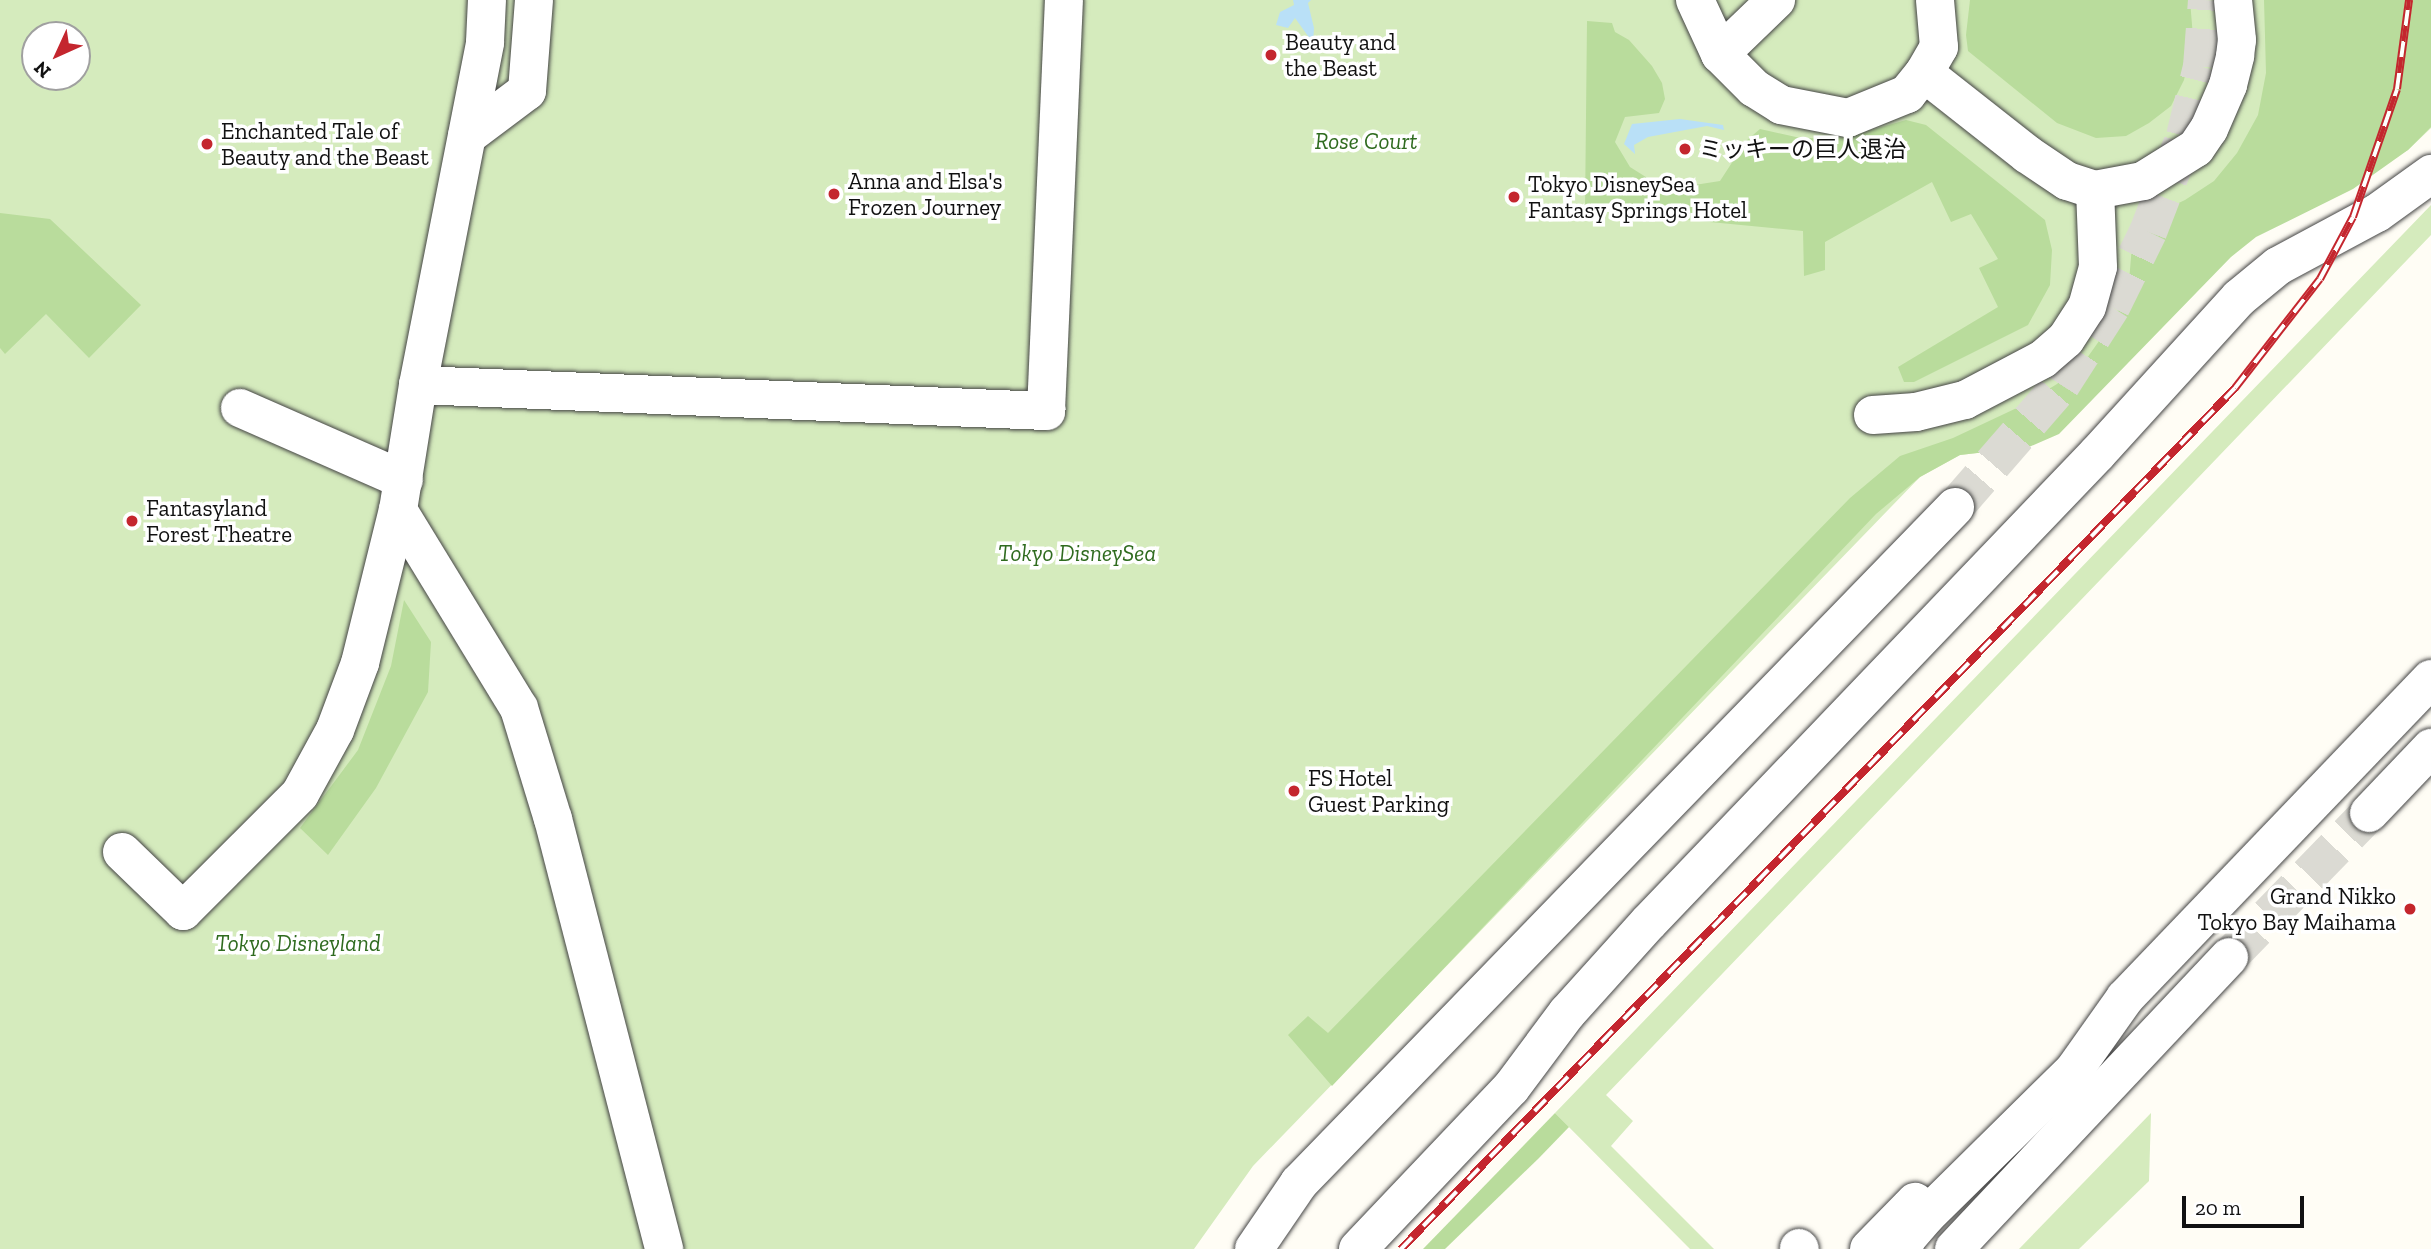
<!DOCTYPE html>
<html>
<head>
<meta charset="utf-8">
<style>
	body { margin:0 }
	#map { position:relative; width:2431px; height:1249px; overflow:hidden; background:#fffdf5; font-family:"Zilla Slab","Noto Sans JP",serif }
	div>[style] { position:absolute }
	.green>* { inset:0; background:#d5ebbd }
	.forest>* { inset:0; background:#b9dc9c }
	.water>* { inset:0; background:#b9e0f7 }
	.minor-tunnel>* { height:38px; margin-top:-19px; transform-origin:0; background:repeating-linear-gradient(90deg,#dbdad3 0 38px,transparent 0 57px) }
	.roads { filter:drop-shadow(0 0 2px #444) drop-shadow(0 0 2px #444) }
	.minor>* { height:38px; margin:-19px; padding:0 19px; transform-origin:19px; border-radius:19px; background:#fff }
	.rail>* { height:8px; margin-top:-4px; transform-origin:0; background:repeating-linear-gradient(90deg,#fff 0 16px,#c4262e 0 32px); box-sizing:border-box; border-block:2px solid #c4262e }
	.dots>* { width:19px; height:19px; translate:-50% -50%; box-sizing:border-box; border:4px solid #fff; border-radius:50% }
	span { translate:-50% -50%; white-space:nowrap; text-align:center; line-height:1.15; -webkit-text-stroke:7px #fff; paint-order:stroke }
	.poi-label { font-size:23px; color:#111 }
	.left { translate:0 -50%; text-align:left }
	.right { translate:-100% -50%; text-align:right }
	.park-label { font-size:23px; color:#2f6b1f; font-style:italic }
	.north { position:absolute; left:21px; top:21px; width:70px; height:70px; box-sizing:border-box; background:#fff; border:2px solid #a0a0a0; border-radius:50%; rotate:225deg; font-size:19px; font-weight:700; line-height:28px; text-align:center; color:#111 }
	.north::after { content:''; display:block; margin:auto; width:24px; height:32px; background:#c4262e; clip-path:polygon(50% 0,100% 100%,50% 72%,0 100%) }
	.scale { position:absolute; left:2182px; top:1196px; width:122px; height:32px; box-sizing:border-box; border:4px solid #111; border-top:0; padding-left:9px; font-size:21px; line-height:24px; white-space:nowrap; color:#111; -webkit-text-stroke:5px #fff; paint-order:stroke }
</style>
</head>
<body>
<div id="map">
	<div class="green">
		<i style="clip-path:polygon(evenodd,0 0,2431px 0,2431px 128px,2408px 150px,2255px 231px,2029px 447px,1960px 455px,1920px 477px,1253px 1166px,1194px 1249px,0 1249px,0 0,35px 35px,77px 35px,77px 77px,35px 77px,35px 35px)"></i>
		<i style="clip-path:polygon(2431px 205px,2431px 235px,1606px 1095px,1633px 1121px,1611px 1146px,1714px 1249px,1690px 1249px,1555px 1113px)"></i>
		<i style="clip-path:polygon(2151px 1113px,2149px 1181px,2079px 1249px,2019px 1249px)"></i>
	</div>
	<div class="forest">
		<i style="clip-path:polygon(1970px 0,2190px 0,2193px 37px,2184px 80px,2171px 106px,2149px 123px,2126px 136px,2096px 138px,2057px 123px,1968px 51px,1966px 35px)"></i>
		<i style="clip-path:polygon(2264px 0,2431px 0,2431px 127px,2408px 150px,2353px 189px,2256px 237px,2231px 257px,2059px 434px,2029px 447px,1960px 455px,1920px 477px,1876px 514px,1332px 1086px,1288px 1035px,1290px 1033px,1308px 1016px,1328px 1033px,1850px 498px,1900px 456px,1953px 438px,2021px 406px,2057px 384px,2087px 358px,2114px 320px,2129px 282px,2133px 233px,2143px 220px,2185px 200px,2214px 181px,2237px 153px,2258px 115px,2266px 73px)"></i>
		<i style="clip-path:polygon(1587px 21px,1612px 23px,1615px 32px,1629px 40px,1652px 66px,1662px 83px,1665px 99px,1659px 113px,1625px 117px,1615px 142px,1630px 167px,1649px 179px,1688px 186px,1720px 181px,1746px 141px,1760px 129px,1796px 137px,1824px 139px,1850px 136px,1906px 120px,1926px 125px,2045px 220px,2052px 250px,2050px 285px,2028px 325px,1914px 382px,1904px 382px,1898px 367px,1998px 307px,1979px 268px,1998px 259px,1971px 214px,1951px 222px,1932px 182px,1825px 242px,1825px 270px,1804px 276px,1803px 231px,1585px 210px)"></i>
		<i style="clip-path:polygon(0 213px,50px 219px,141px 305px,89px 358px,46px 314px,5px 354px,0 348px)"></i>
		<i style="clip-path:polygon(404px 600px,431px 642px,428px 692px,376px 788px,328px 855px,300px 828px,358px 750px,391px 666px)"></i>
		<i style="clip-path:polygon(1555px 1113px,1569px 1127px,1538px 1159px,1445px 1249px,1423px 1249px)"></i>
	</div>
	<div class="water">
		<i style="clip-path:polygon(1293px 0,1311px 0,1308px 3px,1314px 28px,1313px 43px,1295px 18px,1288px 28px,1276px 25px,1280px 12px,1294px 5px)"></i>
		<i style="clip-path:polygon(1680px 119px,1723px 125px,1724px 130px,1707px 126px,1648px 137px,1634px 145px,1635px 154px,1624px 144px,1632px 124px)"></i>
	</div>
	<div class="minor-tunnel">
		<i style="left:1955px;top:507px;width:162px;rotate:-49deg"></i>
		<i style="left:2061px;top:385px;width:93px;rotate:-57.3deg"></i>
		<i style="left:2111px;top:307px;width:84px;rotate:-63.7deg"></i>
		<i style="left:2148px;top:232px;width:103px;rotate:-68.9deg"></i>
		<i style="left:2185px;top:136px;width:71px;rotate:-76.2deg"></i>
		<i style="left:2202px;top:67px;width:67px;rotate:-85.7deg"></i>
		<i style="left:2229px;top:957px;width:201px;rotate:-45.8deg"></i>
	</div>
	<div class="roads">
		<div class="minor">
			<i style="left:1695px;top:0;width:60px;rotate:65.2deg"></i>
			<i style="left:1720px;top:54px;width:48px;rotate:45deg"></i>
			<i style="left:1754px;top:88px;width:32px;rotate:32deg"></i>
			<i style="left:1781px;top:105px;width:68px;rotate:11deg"></i>
			<i style="left:1848px;top:118px;width:64px;rotate:-22.1deg"></i>
			<i style="left:1907px;top:94px;width:27px;rotate:-51deg"></i>
			<i style="left:1924px;top:73px;width:30px;rotate:-60deg"></i>
			<i style="left:1939px;top:47px;width:47px;rotate:-94.9deg"></i>
			<i style="left:1720px;top:54px;width:78px;rotate:-44deg"></i>
			<i style="left:467px;top:136px;width:75px;rotate:-36.9deg"></i>
			<i style="left:527px;top:91px;width:91px;rotate:-85.6deg"></i>
			<i style="left:2095px;top:190px;width:49px;rotate:-10.6deg"></i>
			<i style="left:2143px;top:181px;width:62px;rotate:-31.9deg"></i>
			<i style="left:2196px;top:148px;width:23px;rotate:-56deg"></i>
			<i style="left:2209px;top:129px;width:48px;rotate:-66.6deg"></i>
			<i style="left:2228px;top:85px;width:30px;rotate:-76deg"></i>
			<i style="left:2235px;top:56px;width:16px;rotate:-83deg"></i>
			<i style="left:2237px;top:40px;width:40px;rotate:-95.7deg"></i>
			<i style="left:418px;top:385px;width:629px;rotate:2.37deg"></i>
			<i style="left:1046px;top:411px;width:411px;rotate:-87.5deg"></i>
			<i style="left:240px;top:408px;width:179px;rotate:23.7deg"></i>
			<i style="left:1873px;top:415px;width:43px;rotate:-4deg"></i>
			<i style="left:1916px;top:412px;width:50px;rotate:-13.8deg"></i>
			<i style="left:1965px;top:400px;width:88px;rotate:-27.7deg"></i>
			<i style="left:2043px;top:359px;width:30px;rotate:-41deg"></i>
			<i style="left:2066px;top:339px;width:38px;rotate:-57deg"></i>
			<i style="left:2087px;top:307px;width:41px;rotate:-74.6deg"></i>
			<i style="left:2098px;top:267px;width:77px;rotate:-92.2deg"></i>
			<i style="left:2095px;top:190px;width:29px;rotate:-162deg"></i>
			<i style="left:2067px;top:181px;width:48px;rotate:-146deg"></i>
			<i style="left:2027px;top:154px;width:131px;rotate:-141.8deg"></i>
			<i style="left:398px;top:510px;width:232px;rotate:58.6deg"></i>
			<i style="left:519px;top:708px;width:116px;rotate:73deg"></i>
			<i style="left:553px;top:819px;width:444px;rotate:75.5deg"></i>
			<i style="left:2369px;top:813px;width:90px;rotate:-46.4deg"></i>
			<i style="left:122px;top:852px;width:85px;rotate:44deg"></i>
			<i style="left:183px;top:911px;width:165px;rotate:-45deg"></i>
			<i style="left:300px;top:794px;width:73px;rotate:-61.3deg"></i>
			<i style="left:335px;top:730px;width:72px;rotate:-69.5deg"></i>
			<i style="left:360px;top:663px;width:158px;rotate:-76.1deg"></i>
			<i style="left:398px;top:510px;width:127px;rotate:-80.9deg"></i>
			<i style="left:418px;top:385px;width:349px;rotate:-78.9deg"></i>
			<i style="left:485px;top:42px;width:42px;rotate:-87.3deg"></i>
			<i style="left:1799px;top:1248px;width:1px;rotate:45deg"></i>
			<i style="left:1254px;top:1249px;width:80px;rotate:-55.7deg"></i>
			<i style="left:1299px;top:1183px;width:942px;rotate:-45.86deg"></i>
			<i style="left:1358px;top:1249px;width:222px;rotate:-46.5deg"></i>
			<i style="left:1511px;top:1088px;width:94px;rotate:-53.3deg"></i>
			<i style="left:1567px;top:1013px;width:122px;rotate:-48deg"></i>
			<i style="left:1649px;top:922px;width:648px;rotate:-46.25deg"></i>
			<i style="left:2097px;top:454px;width:211px;rotate:-47.7deg"></i>
			<i style="left:2239px;top:298px;width:50px;rotate:-39.4deg"></i>
			<i style="left:2278px;top:266px;width:112px;rotate:-28.2deg"></i>
			<i style="left:2377px;top:213px;width:67px;rotate:-35.8deg"></i>
			<i style="left:1869px;top:1249px;width:66px;rotate:-45.6deg"></i>
			<i style="left:1903px;top:1249px;width:12px;rotate:-70deg"></i>
			<i style="left:1907px;top:1238px;width:29px;rotate:-49deg"></i>
			<i style="left:1926px;top:1216px;width:208px;rotate:-44.6deg"></i>
			<i style="left:2074px;top:1070px;width:88px;rotate:-54.7deg"></i>
			<i style="left:2125px;top:998px;width:442px;rotate:-46.2deg"></i>
			<i style="left:1954px;top:1249px;width:401px;rotate:-46.7deg"></i>
		</div>
	</div>
	<div class="rail">
		<i style="left:1401px;top:1249px;width:1199px;rotate:-45.91deg"></i>
		<i style="left:2235px;top:388px;width:138px;rotate:-52.1deg"></i>
		<i style="left:2320px;top:279px;width:70px;rotate:-62deg"></i>
		<i style="left:2353px;top:217px;width:135px;rotate:-71deg"></i>
		<i style="left:2397px;top:89px;width:90px;rotate:-82.3deg"></i>
	</div>
	<div class="dots">
		<i style="left:1271px;top:55px;background:#c4262e"></i>
		<i style="left:207px;top:144px;background:#c4262e"></i>
		<i style="left:1685px;top:149px;background:#c4262e"></i>
		<i style="left:834px;top:194px;background:#c4262e"></i>
		<i style="left:1514px;top:197px;background:#c4262e"></i>
		<i style="left:132px;top:521px;background:#c4262e"></i>
		<i style="left:1294px;top:791px;background:#c4262e"></i>
		<i style="left:2410px;top:909px;background:#c4262e"></i>
	</div>
	<div class="poi-label">
		<span class="left" style="left:1285px;top:55px">Beauty and<br>the Beast</span>
		<span class="left" style="left:221px;top:144px">Enchanted Tale of<br>Beauty and the Beast</span>
		<span class="left" style="left:1699px;top:149px">ミッキーの巨人退治</span>
		<span class="left" style="left:848px;top:194px">Anna and Elsa's<br>Frozen Journey</span>
		<span class="left" style="left:1528px;top:197px">Tokyo DisneySea<br>Fantasy Springs Hotel</span>
		<span class="left" style="left:146px;top:521px">Fantasyland<br>Forest Theatre</span>
		<span class="left" style="left:1308px;top:791px">FS Hotel<br>Guest Parking</span>
		<span class="right" style="left:2396px;top:909px">Grand Nikko<br>Tokyo Bay Maihama</span>
	</div>
	<div class="park-label">
		<span style="left:1366px;top:141px">Rose Court</span>
		<span style="left:1077px;top:553px">Tokyo DisneySea</span>
		<span style="left:298px;top:943px">Tokyo Disneyland</span>
	</div>
	<div class="north">N</div>
	<div class="scale">20 m</div>
</div>
</body>
</html>
